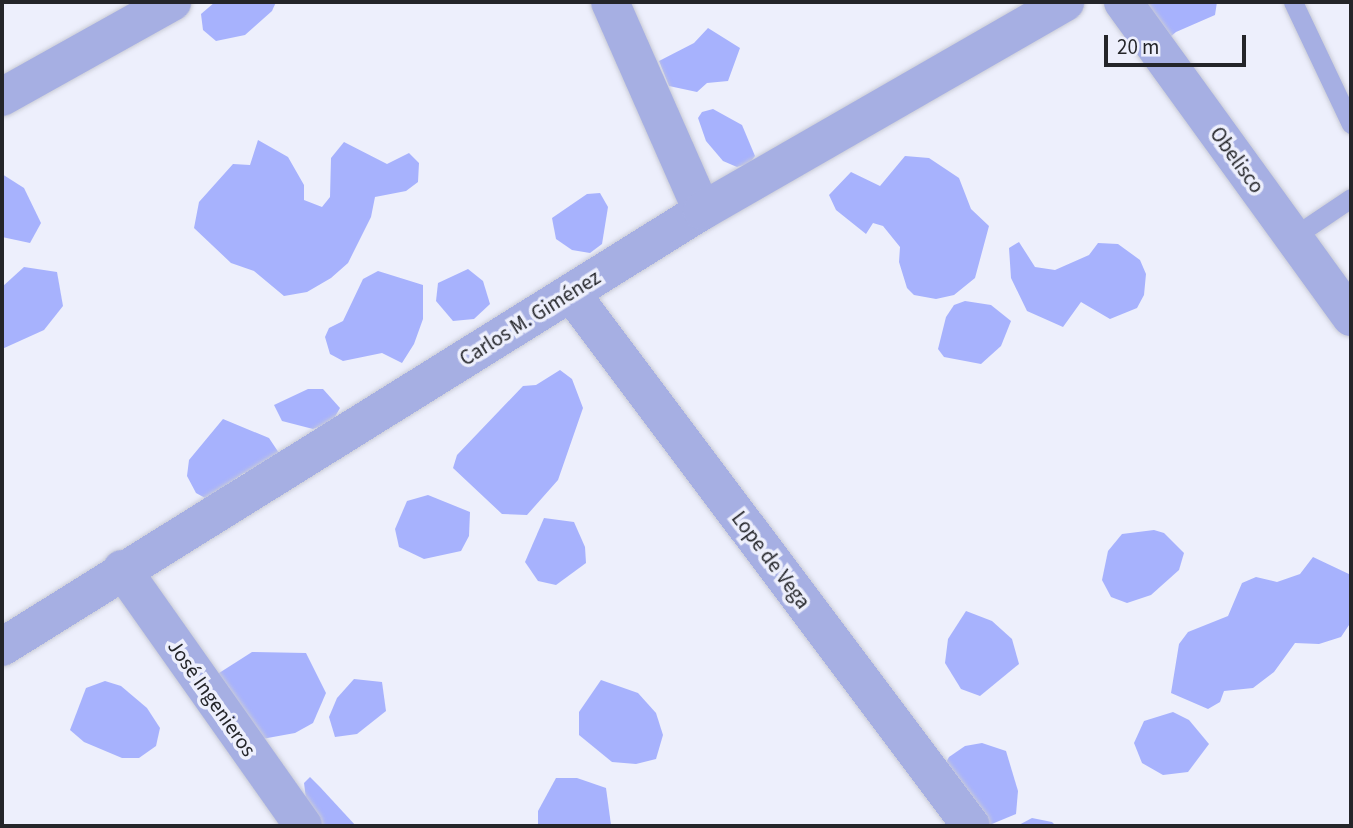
<!DOCTYPE html>
<html>
<head>
<meta charset="utf-8">
<style>
	body { margin:0 }
	#map { position:relative; width:1353px; height:828px; overflow:hidden; background:#edeffc; font-family:"Source Sans 3",sans-serif }
	div>[style] { position:absolute }
	.forest>* { inset:0; background:#a7b2fd }
	.roads { filter:drop-shadow(0 0 2px #c9cbd6) drop-shadow(0 0 2px #c9cbd6) }
	.lane>* { height:19px; margin:-9.5px; padding:0 9.5px; transform-origin:9.5px; border-radius:9.5px; background:#a6afe3 }
	.street>* { height:38px; margin:-19px; padding:0 19px; transform-origin:19px; border-radius:19px; background:#a6afe3 }
	span { translate:-50% -50%; white-space:nowrap; text-align:center; line-height:1.15; -webkit-text-stroke:7px #edeffc; paint-order:stroke }
	.street-label { font-size:21px; color:#242529 }
	.frame { position:absolute; inset:0; border:4px solid #242529; pointer-events:none }
	.scale { position:absolute; left:1104px; top:35px; width:142px; height:32px; box-sizing:border-box; border:4px solid #242529; border-top:0; padding-left:9px; font-size:21px; line-height:24px; white-space:nowrap; color:#242529; -webkit-text-stroke:5px #edeffc; paint-order:stroke }
</style>
</head>
<body>
<div id="map">
	<div class="forest">
		<i style="clip-path:polygon(215px 2px,276px 2px,272px 11px,245px 35px,216px 41px,203px 30px,201px 14px)"></i>
		<i style="clip-path:polygon(1141px 2px,1217px 2px,1215px 15px,1176px 32px,1162px 44px)"></i>
		<i style="clip-path:polygon(708px 28px,740px 48px,728px 81px,707px 83px,697px 92px,669px 86px,659px 61px,694px 43px)"></i>
		<i style="clip-path:polygon(713px 109px,742px 125px,755px 156px,750px 163px,737px 167px,723px 161px,706px 141px,698px 118px,702px 112px)"></i>
		<i style="clip-path:polygon(258px 140px,288px 157px,304px 185px,304px 200px,322px 207px,330px 197px,331px 158px,344px 142px,387px 164px,409px 153px,419px 163px,418px 182px,406px 191px,375px 197px,371px 217px,348px 263px,331px 278px,307px 292px,284px 296px,254px 271px,231px 263px,194px 228px,199px 202px,233px 164px,250px 165px)"></i>
		<i style="clip-path:polygon(905px 156px,929px 158px,959px 178px,971px 209px,989px 226px,975px 278px,954px 295px,936px 299px,914px 295px,907px 288px,899px 262px,900px 247px,883px 226px,873px 223px,866px 234px,836px 210px,829px 195px,851px 172px,880px 186px)"></i>
		<i style="clip-path:polygon(2px 174px,24px 188px,41px 223px,30px 243px,2px 237px)"></i>
		<i style="clip-path:polygon(600px 193px,608px 207px,602px 244px,590px 253px,572px 250px,556px 239px,552px 218px,587px 194px)"></i>
		<i style="clip-path:polygon(1019px 242px,1035px 267px,1055px 270px,1089px 255px,1098px 243px,1118px 244px,1140px 260px,1146px 274px,1144px 295px,1137px 308px,1110px 319px,1081px 302px,1063px 327px,1027px 311px,1011px 278px,1009px 248px)"></i>
		<i style="clip-path:polygon(24px 267px,57px 272px,63px 306px,44px 330px,2px 349px,2px 287px)"></i>
		<i style="clip-path:polygon(468px 269px,483px 281px,490px 304px,474px 319px,453px 321px,436px 301px,438px 283px)"></i>
		<i style="clip-path:polygon(378px 271px,423px 285px,423px 319px,414px 344px,402px 363px,382px 353px,343px 361px,330px 354px,325px 337px,329px 328px,343px 321px,363px 279px)"></i>
		<i style="clip-path:polygon(965px 301px,991px 305px,1011px 321px,1001px 346px,981px 364px,944px 357px,938px 349px,946px 317px,954px 305px)"></i>
		<i style="clip-path:polygon(560px 370px,572px 379px,583px 408px,558px 480px,527px 515px,502px 514px,453px 468px,457px 455px,523px 386px,536px 385px)"></i>
		<i style="clip-path:polygon(308px 389px,323px 389px,340px 408px,332px 422px,313px 429px,282px 421px,274px 405px)"></i>
		<i style="clip-path:polygon(223px 419px,269px 438px,279px 453px,254px 474px,244px 473px,207px 499px,196px 493px,187px 476px,189px 460px)"></i>
		<i style="clip-path:polygon(428px 495px,470px 512px,469px 536px,461px 551px,424px 559px,399px 547px,395px 529px,407px 501px)"></i>
		<i style="clip-path:polygon(544px 518px,574px 522px,585px 547px,586px 563px,556px 585px,538px 581px,525px 562px)"></i>
		<i style="clip-path:polygon(1154px 530px,1164px 533px,1184px 553px,1179px 570px,1151px 595px,1127px 603px,1111px 597px,1102px 580px,1108px 551px,1122px 534px)"></i>
		<i style="clip-path:polygon(1313px 557px,1351px 575px,1351px 622px,1341px 637px,1319px 644px,1295px 643px,1274px 672px,1253px 688px,1224px 691px,1220px 702px,1208px 709px,1171px 693px,1179px 644px,1188px 632px,1228px 616px,1242px 583px,1256px 577px,1277px 582px,1300px 574px)"></i>
		<i style="clip-path:polygon(966px 611px,992px 621px,1012px 639px,1019px 664px,980px 696px,961px 689px,945px 663px,948px 639px)"></i>
		<i style="clip-path:polygon(252px 652px,306px 653px,326px 693px,313px 723px,295px 733px,262px 739px,216px 675px)"></i>
		<i style="clip-path:polygon(354px 679px,382px 682px,386px 711px,357px 734px,335px 737px,329px 717px,337px 698px)"></i>
		<i style="clip-path:polygon(601px 680px,638px 693px,656px 713px,663px 735px,656px 759px,636px 764px,612px 762px,579px 735px,579px 712px)"></i>
		<i style="clip-path:polygon(105px 681px,121px 686px,147px 708px,160px 728px,156px 746px,139px 758px,122px 758px,84px 742px,70px 730px,86px 688px)"></i>
		<i style="clip-path:polygon(1173px 712px,1189px 720px,1209px 744px,1188px 772px,1163px 775px,1142px 763px,1134px 743px,1144px 721px)"></i>
		<i style="clip-path:polygon(982px 743px,1006px 751px,1018px 791px,1016px 814px,987px 826px,933px 787px,949px 757px,965px 746px)"></i>
		<i style="clip-path:polygon(310px 777px,320px 787px,356px 826px,323px 826px,306px 799px,304px 783px)"></i>
		<i style="clip-path:polygon(556px 778px,577px 778px,606px 788px,611px 825px,538px 826px,538px 811px)"></i>
		<i style="clip-path:polygon(1032px 818px,1052px 822px,1056px 826px,1017px 826px)"></i>
	</div>
	<div class="roads">
		<div class="lane">
			<i style="left:1293px;top:2px;width:135px;rotate:64.6deg"></i>
			<i style="left:1293px;top:237px;width:70px;rotate:-33.9deg"></i>
		</div>
		<div class="street">
			<i style="left:610px;top:2px;width:228px;rotate:66.2deg"></i>
			<i style="left:1123px;top:2px;width:389px;rotate:54.1deg"></i>
			<i style="left:2px;top:97px;width:195px;rotate:-29.2deg"></i>
			<i style="left:571px;top:293px;width:666px;rotate:53.11deg"></i>
			<i style="left:122px;top:569px;width:314px;rotate:54.8deg"></i>
			<i style="left:2px;top:647px;width:825px;rotate:-31.92deg"></i>
			<i style="left:702px;top:211px;width:419px;rotate:-29.9deg"></i>
		</div>
	</div>
	<div class="street-label">
		<span style="left:1237px;top:160px;rotate:54deg">Obelisco</span>
		<span style="left:530px;top:318px;rotate:-32deg">Carlos M. Giménez</span>
		<span style="left:771px;top:560px;rotate:53deg">Lope de Vega</span>
		<span style="left:212px;top:698px;rotate:55deg">José Ingenieros</span>
	</div>
	<div class="frame"></div>
	<div class="scale">20 m</div>
</div>
</body>
</html>
